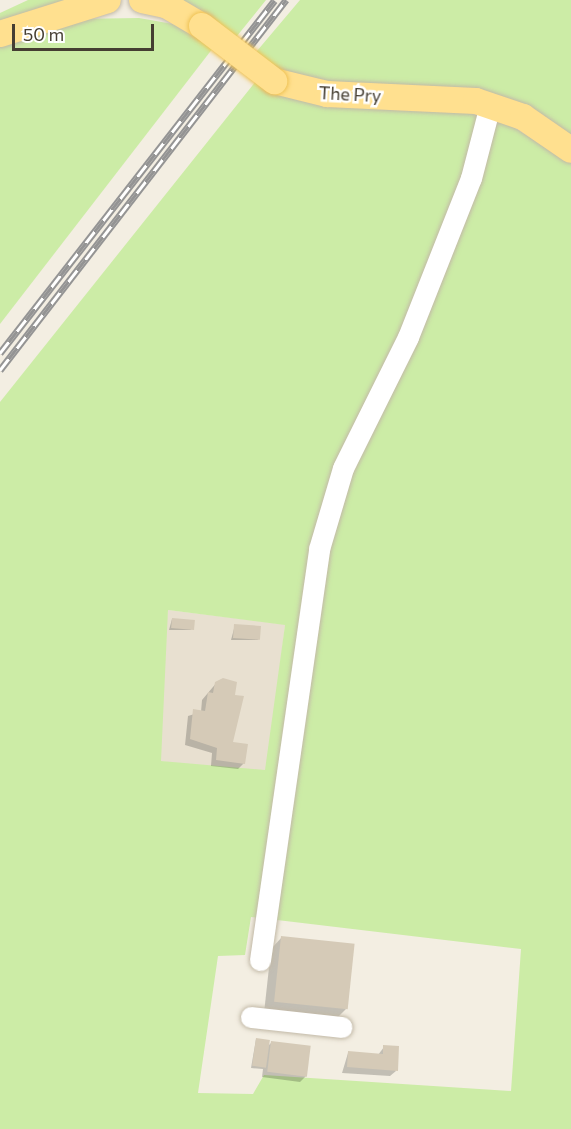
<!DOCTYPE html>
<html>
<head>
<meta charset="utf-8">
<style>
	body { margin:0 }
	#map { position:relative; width:571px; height:1129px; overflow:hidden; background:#f3eee2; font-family:Commissioner,sans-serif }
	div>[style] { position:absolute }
	.residential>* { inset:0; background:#e8e0d0; transform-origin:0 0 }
	.green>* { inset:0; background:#cceca6 }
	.shadow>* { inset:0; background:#0003 }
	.building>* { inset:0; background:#d5cab7; transform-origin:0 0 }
	.roads { filter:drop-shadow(0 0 2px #c2b9a7) drop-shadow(0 0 2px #c2b9a7) }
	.minor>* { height:21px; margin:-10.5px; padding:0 10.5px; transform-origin:10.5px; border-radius:10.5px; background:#fff }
	.major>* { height:26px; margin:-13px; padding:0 13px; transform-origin:13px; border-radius:13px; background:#ffe08f }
	.rail>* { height:7px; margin-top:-3.5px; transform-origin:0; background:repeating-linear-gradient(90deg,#fff 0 14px,#949494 0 28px); box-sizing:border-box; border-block:2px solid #949494 }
	.bridges { filter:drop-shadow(0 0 2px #efc255) drop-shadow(0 0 2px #efc255) }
	.major-bridge>* { height:26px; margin:-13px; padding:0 13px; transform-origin:13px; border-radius:13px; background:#ffe08f }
	span { translate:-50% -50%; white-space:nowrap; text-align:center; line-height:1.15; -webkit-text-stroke:5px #fff; paint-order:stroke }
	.street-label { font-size:18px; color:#453e32 }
	.scale { position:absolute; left:12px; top:24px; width:142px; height:27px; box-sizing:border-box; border:3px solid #453e32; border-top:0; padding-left:8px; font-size:18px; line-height:21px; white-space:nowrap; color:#453e32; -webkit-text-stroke:4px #fff; paint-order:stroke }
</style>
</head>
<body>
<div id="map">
	<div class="residential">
		<i style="left:168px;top:610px;width:118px;height:151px;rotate:7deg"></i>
	</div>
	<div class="green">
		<i style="clip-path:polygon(28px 0,81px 0,0 29px,0 13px)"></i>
		<i style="clip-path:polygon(171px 0,266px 0,233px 41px,211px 16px,207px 19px)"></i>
		<i style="clip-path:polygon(300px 0,571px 0,571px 140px,559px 131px,305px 80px,251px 58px)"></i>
		<i style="clip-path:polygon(139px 18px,173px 24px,213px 48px,0 324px,0 47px,71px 19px)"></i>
		<i style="clip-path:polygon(evenodd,256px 81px,469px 113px,510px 125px,571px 163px,571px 1129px,0 1129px,0 402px,256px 81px,168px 610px,285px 625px,265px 770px,161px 761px,168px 610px,256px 81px,251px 917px,521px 949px,511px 1091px,264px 1075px,253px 1094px,198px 1093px,218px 956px,245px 955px,251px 917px)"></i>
	</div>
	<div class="shadow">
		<i style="clip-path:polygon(172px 619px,192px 630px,169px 630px)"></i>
		<i style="clip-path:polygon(235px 625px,259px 640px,231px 640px)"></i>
		<i style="clip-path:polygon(218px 681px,231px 743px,244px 763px,238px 769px,211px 766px,212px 753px,185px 745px,188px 716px,201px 712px,202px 700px)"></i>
		<i style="clip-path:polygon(282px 937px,346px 1009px,335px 1020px,264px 1013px,271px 949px)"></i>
		<i style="clip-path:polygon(256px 1039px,267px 1047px,271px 1043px,306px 1076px,300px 1082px,262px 1077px,263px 1069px,251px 1068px)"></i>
		<i style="clip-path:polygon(384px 1047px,396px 1071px,390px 1076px,342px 1073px,348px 1053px,378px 1055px)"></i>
	</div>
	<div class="building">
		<i style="left:172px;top:618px;width:23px;height:10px;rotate:5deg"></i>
		<i style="left:234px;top:624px;width:27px;height:14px;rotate:4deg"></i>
		<i style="clip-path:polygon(223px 678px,237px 682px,235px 695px,244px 696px,233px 742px,248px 744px,245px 764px,216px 760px,217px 748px,190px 739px,193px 709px,205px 711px,208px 692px,213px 693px,215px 682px)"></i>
		<i style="left:281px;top:936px;width:74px;height:66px;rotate:6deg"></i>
		<i style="left:256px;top:1038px;width:14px;height:28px;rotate:8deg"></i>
		<i style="left:271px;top:1041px;width:40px;height:31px;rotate:7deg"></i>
		<i style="clip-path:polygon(383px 1045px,399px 1046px,398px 1071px,347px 1067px,348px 1051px,383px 1054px)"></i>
	</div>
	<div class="roads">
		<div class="minor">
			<i style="left:260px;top:960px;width:415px;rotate:-81.8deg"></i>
			<i style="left:319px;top:549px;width:84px;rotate:-73.5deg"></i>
			<i style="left:343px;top:468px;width:146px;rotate:-63.6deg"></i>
			<i style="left:408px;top:337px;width:171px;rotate:-68.4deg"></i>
			<i style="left:471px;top:178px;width:75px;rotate:-75.4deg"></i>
			<i style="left:251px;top:1017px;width:91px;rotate:6.3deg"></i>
		</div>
		<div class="major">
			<i style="left:142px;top:0;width:25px;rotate:12deg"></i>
			<i style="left:166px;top:5px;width:42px;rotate:30.3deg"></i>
			<i style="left:0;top:34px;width:113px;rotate:-17.5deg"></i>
			<i style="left:274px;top:81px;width:55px;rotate:13.8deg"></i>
			<i style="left:327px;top:94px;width:149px;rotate:2.7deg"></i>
			<i style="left:476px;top:101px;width:50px;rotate:18.8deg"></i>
			<i style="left:523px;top:117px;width:58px;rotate:34.5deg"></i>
		</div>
	</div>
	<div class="rail">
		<i style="left:0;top:353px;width:447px;rotate:-52.1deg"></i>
		<i style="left:0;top:370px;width:468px;rotate:-52.3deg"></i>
	</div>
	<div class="bridges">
		<div class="major-bridge">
			<i style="left:202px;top:26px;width:91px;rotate:37.4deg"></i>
		</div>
	</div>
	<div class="street-label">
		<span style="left:350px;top:94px;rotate:3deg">The Pry</span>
	</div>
	<div class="scale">50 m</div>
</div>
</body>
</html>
